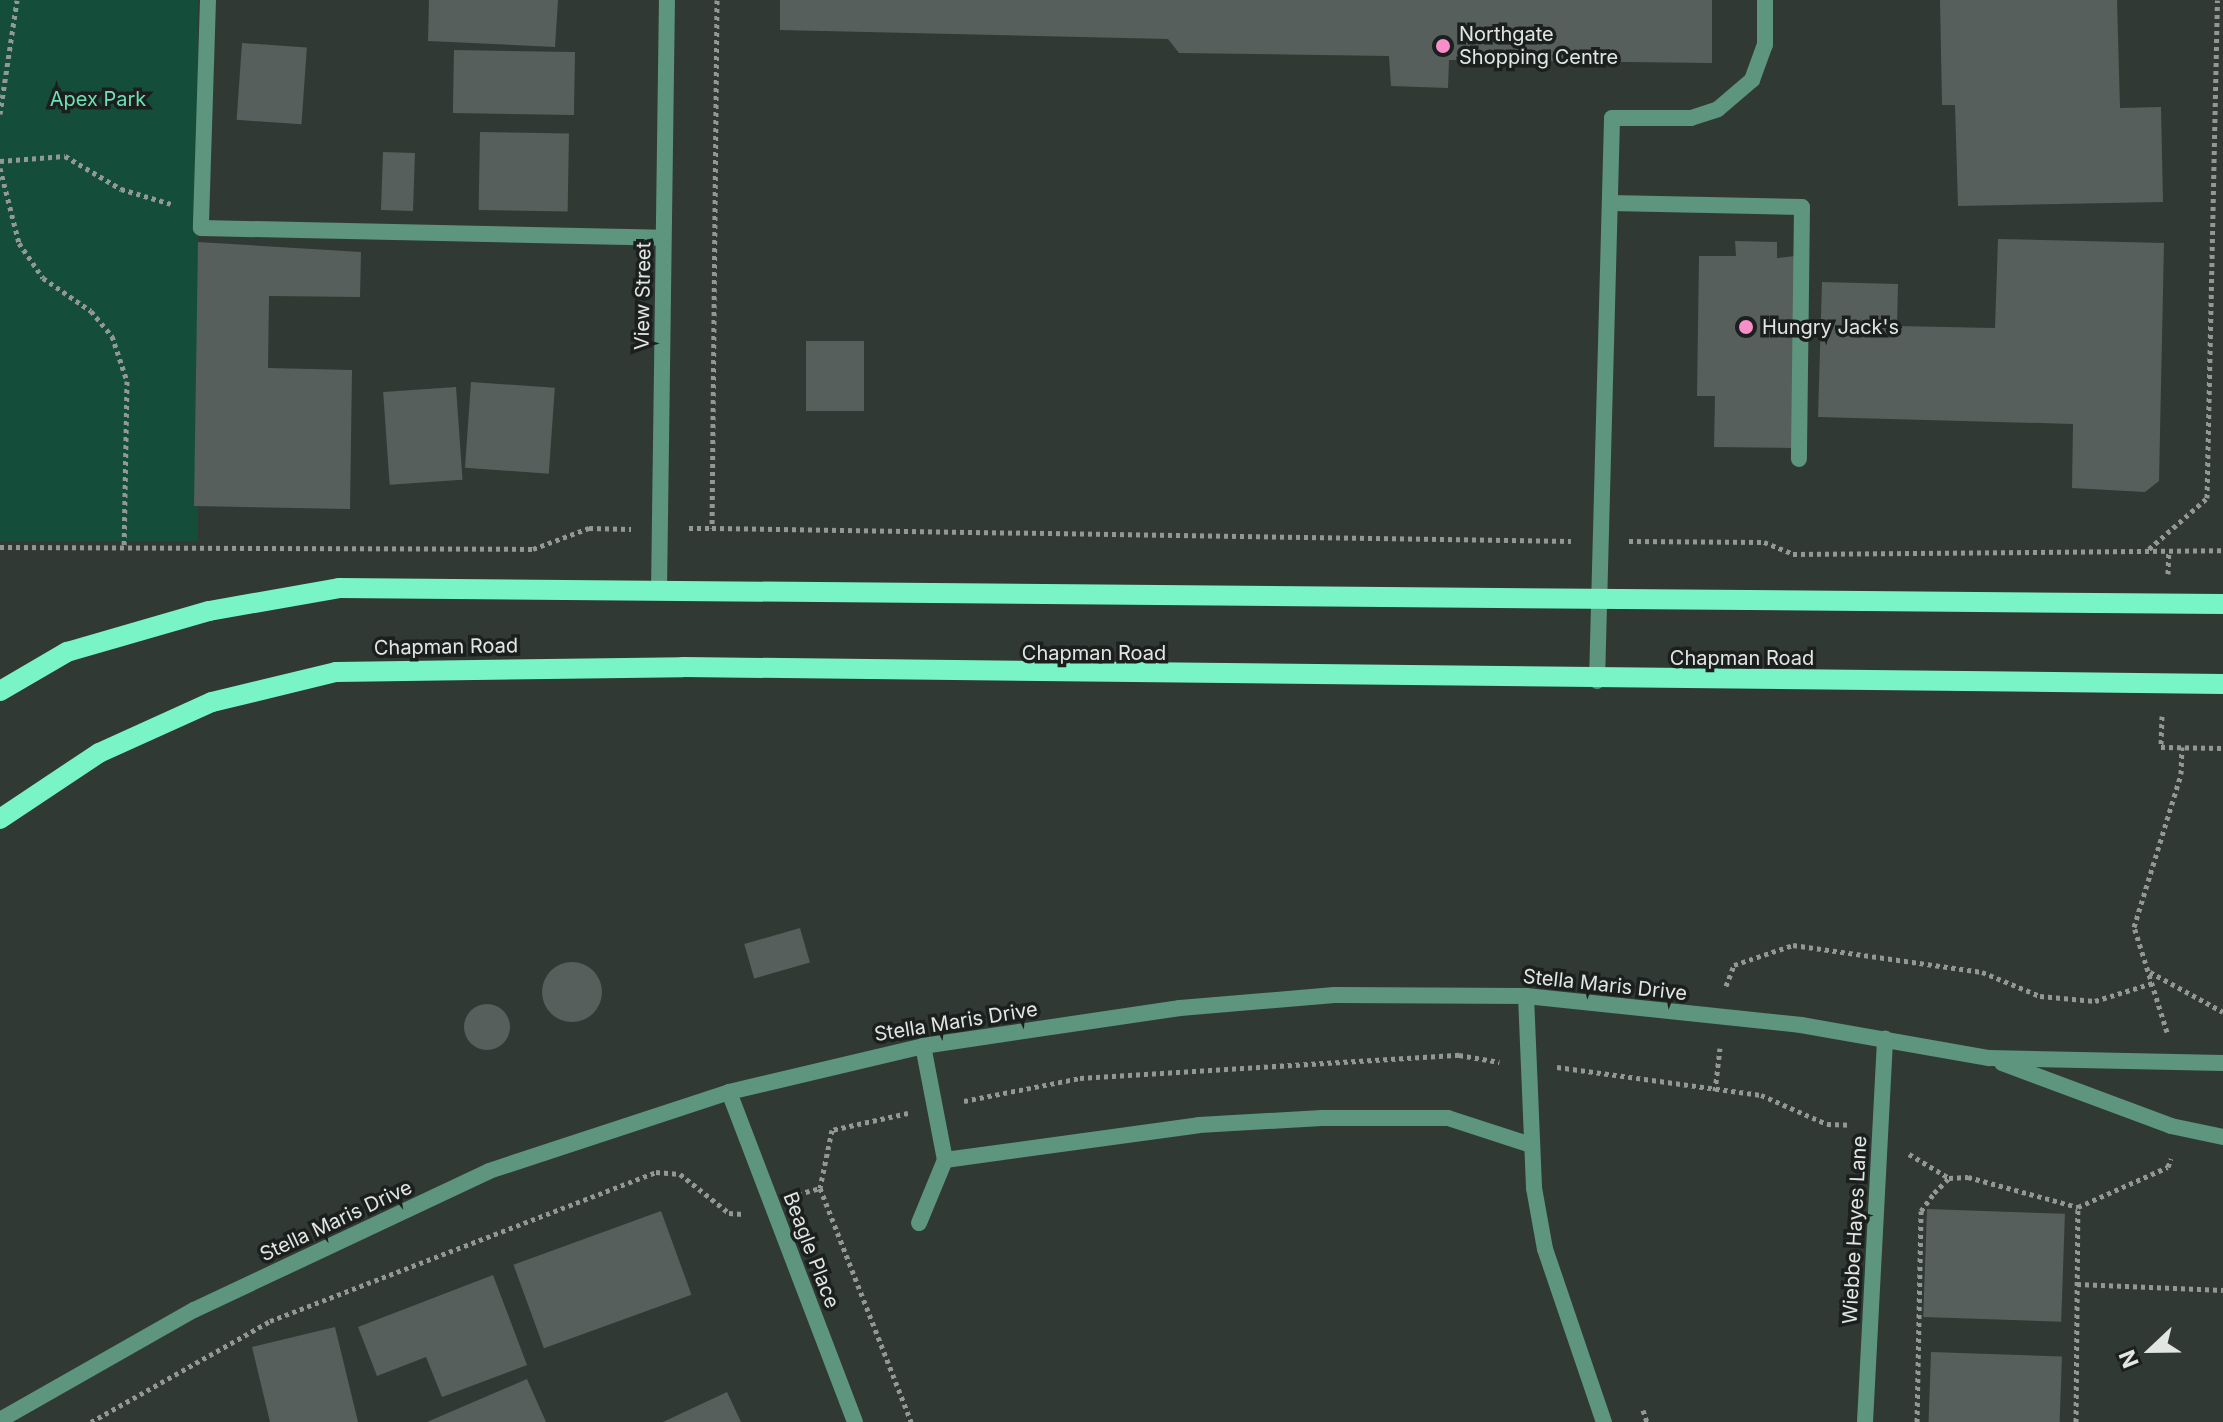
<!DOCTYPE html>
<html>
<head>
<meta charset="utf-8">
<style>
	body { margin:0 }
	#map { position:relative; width:2223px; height:1422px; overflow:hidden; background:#313935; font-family:Inter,sans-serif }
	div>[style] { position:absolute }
	.green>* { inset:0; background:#144e3b; transform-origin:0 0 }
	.building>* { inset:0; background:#565f5b; transform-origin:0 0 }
	.round { border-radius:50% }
	.path>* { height:5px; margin-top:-2.5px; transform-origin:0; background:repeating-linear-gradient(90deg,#929895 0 4px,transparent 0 8px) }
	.lane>* { height:16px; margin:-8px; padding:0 8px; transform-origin:8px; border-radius:8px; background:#5d957f }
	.street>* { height:16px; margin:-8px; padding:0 8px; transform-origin:8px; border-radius:8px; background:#5d957f }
	.primary>* { height:20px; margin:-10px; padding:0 10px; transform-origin:10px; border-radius:10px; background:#79f4c7 }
	.dots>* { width:22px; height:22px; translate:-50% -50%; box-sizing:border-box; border:4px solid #1b1f1d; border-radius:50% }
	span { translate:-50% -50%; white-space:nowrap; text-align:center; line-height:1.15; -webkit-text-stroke:7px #1b1f1d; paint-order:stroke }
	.poi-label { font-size:20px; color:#e1e6e4 }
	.left { translate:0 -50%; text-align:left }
	.park-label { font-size:20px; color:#6de0b6 }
	.street-label { font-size:20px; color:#e1e6e4 }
	.north { position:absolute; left:2111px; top:1310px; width:80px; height:80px; -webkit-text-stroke:6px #1b1f1d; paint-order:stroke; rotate:248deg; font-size:22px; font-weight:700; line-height:32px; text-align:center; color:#e1e6e4 }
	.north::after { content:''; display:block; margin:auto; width:28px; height:36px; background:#e1e6e4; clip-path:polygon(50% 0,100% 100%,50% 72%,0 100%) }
</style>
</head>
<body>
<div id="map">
	<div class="green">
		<i style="left:0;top:0;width:198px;height:541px"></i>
	</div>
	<div class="building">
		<i style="clip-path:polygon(429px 0,558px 0,555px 47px,428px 41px)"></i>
		<i style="clip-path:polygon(780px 0,1712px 0,1712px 63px,1449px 60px,1448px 88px,1391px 86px,1389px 56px,1179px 53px,1168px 39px,780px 30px)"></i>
		<i style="clip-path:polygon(1940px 0,2117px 0,2120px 108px,2161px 107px,2163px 202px,1958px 206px,1955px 105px,1942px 105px)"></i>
		<i style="left:242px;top:43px;width:65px;height:77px;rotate:4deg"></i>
		<i style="left:454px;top:50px;width:121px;height:63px;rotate:1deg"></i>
		<i style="left:480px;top:132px;width:89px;height:78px;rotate:1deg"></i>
		<i style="left:383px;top:152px;width:32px;height:58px;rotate:2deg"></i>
		<i style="clip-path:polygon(1998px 239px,2164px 243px,2159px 481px,2145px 492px,2072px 488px,2073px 424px,1818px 417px,1822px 282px,1898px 284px,1897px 326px,1995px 328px)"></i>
		<i style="clip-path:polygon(1735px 241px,1777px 242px,1777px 258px,1795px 256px,1792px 448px,1714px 447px,1715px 396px,1697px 396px,1699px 256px,1736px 256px)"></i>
		<i style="clip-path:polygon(198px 242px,361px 252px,360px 297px,269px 296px,268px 368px,352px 370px,350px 509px,194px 506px)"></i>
		<i style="left:806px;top:341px;width:58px;height:70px"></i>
		<i style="left:471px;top:382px;width:84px;height:86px;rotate:4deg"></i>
		<i style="left:456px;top:387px;width:93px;height:73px;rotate:86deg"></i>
		<i style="left:800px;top:928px;width:36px;height:58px;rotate:74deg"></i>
		<i class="round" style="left:542px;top:962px;width:60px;height:60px"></i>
		<i class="round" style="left:464px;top:1004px;width:46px;height:46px"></i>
		<i style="left:1927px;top:1209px;width:138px;height:108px;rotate:2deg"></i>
		<i style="left:661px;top:1211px;width:89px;height:157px;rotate:70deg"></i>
		<i style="clip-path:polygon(493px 1275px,527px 1365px,442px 1397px,426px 1357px,377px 1376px,358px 1327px)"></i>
		<i style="clip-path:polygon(335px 1327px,358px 1422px,270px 1422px,252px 1347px)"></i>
		<i style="left:1931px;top:1352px;width:131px;height:70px;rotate:2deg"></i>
		<i style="clip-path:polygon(527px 1379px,546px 1422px,427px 1422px)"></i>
		<i style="clip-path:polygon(727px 1392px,741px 1422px,663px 1422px)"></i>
	</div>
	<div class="path">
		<i style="left:717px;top:0;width:528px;rotate:90.54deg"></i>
		<i style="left:712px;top:528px;width:859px;rotate:0.87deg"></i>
		<i style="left:0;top:114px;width:115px;rotate:-81.5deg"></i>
		<i style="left:0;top:161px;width:65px;rotate:-4.4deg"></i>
		<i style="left:65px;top:156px;width:65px;rotate:30.5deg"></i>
		<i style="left:121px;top:189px;width:52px;rotate:16.7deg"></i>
		<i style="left:0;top:168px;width:77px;rotate:75.8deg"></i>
		<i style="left:19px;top:243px;width:42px;rotate:55.6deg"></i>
		<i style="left:43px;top:278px;width:58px;rotate:34.5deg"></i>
		<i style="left:91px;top:311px;width:33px;rotate:50deg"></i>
		<i style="left:112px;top:336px;width:47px;rotate:71.6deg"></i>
		<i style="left:127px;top:381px;width:167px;rotate:91deg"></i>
		<i style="left:689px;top:528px;width:23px"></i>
		<i style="left:1629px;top:541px;width:135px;rotate:0.4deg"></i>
		<i style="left:1764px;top:542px;width:31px;rotate:22deg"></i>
		<i style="left:1793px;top:554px;width:430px;rotate:-0.5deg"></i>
		<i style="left:0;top:547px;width:533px;rotate:0.21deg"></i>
		<i style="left:533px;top:549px;width:60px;rotate:-20.6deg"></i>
		<i style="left:589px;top:528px;width:42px;rotate:1.4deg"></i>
		<i style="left:2149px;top:549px;width:77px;rotate:-41.3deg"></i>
		<i style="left:2207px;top:498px;width:498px;rotate:-88.8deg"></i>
		<i style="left:2168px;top:574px;width:23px;rotate:-88deg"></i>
		<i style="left:2162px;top:716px;width:31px;rotate:92deg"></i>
		<i style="left:2161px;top:747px;width:62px;rotate:0.9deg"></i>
		<i style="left:2150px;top:972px;width:83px;rotate:28.7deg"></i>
		<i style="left:1726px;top:986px;width:22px;rotate:-69deg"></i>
		<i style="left:1734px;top:965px;width:62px;rotate:-18.7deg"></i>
		<i style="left:1793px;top:945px;width:191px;rotate:8.1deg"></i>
		<i style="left:1982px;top:972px;width:63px;rotate:22.5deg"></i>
		<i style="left:2040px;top:996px;width:55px;rotate:5.2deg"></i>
		<i style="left:2095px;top:1001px;width:61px;rotate:-17.2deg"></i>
		<i style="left:2167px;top:1032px;width:110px;rotate:-107.4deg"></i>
		<i style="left:2134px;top:927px;width:160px;rotate:-72.9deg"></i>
		<i style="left:2181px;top:774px;width:27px;rotate:-88deg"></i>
		<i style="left:1557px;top:1067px;width:206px;rotate:7.8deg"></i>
		<i style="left:1761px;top:1095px;width:72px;rotate:23.7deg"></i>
		<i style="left:1827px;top:1124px;width:23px;rotate:2deg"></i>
		<i style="left:1715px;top:1091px;width:43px;rotate:-83.4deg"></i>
		<i style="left:964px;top:1101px;width:118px;rotate:-11.2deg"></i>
		<i style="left:1080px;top:1078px;width:380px;rotate:-3.5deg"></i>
		<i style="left:1459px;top:1055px;width:41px;rotate:9.9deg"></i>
		<i style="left:908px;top:1113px;width:78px;rotate:167.4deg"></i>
		<i style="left:832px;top:1130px;width:59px;rotate:101.7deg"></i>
		<i style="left:820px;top:1188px;width:251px;rotate:68.7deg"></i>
		<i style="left:1909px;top:1154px;width:47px;rotate:31deg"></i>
		<i style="left:798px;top:1194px;width:23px;rotate:-15deg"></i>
		<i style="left:2077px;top:1284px;width:146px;rotate:2.4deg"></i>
		<i style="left:1643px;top:1410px;width:13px;rotate:72deg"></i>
		<i style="left:91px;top:1422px;width:206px;rotate:-29.4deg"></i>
		<i style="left:270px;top:1321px;width:414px;rotate:-21.1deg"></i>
		<i style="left:656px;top:1172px;width:24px;rotate:5deg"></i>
		<i style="left:680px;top:1174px;width:63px;rotate:38.5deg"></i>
		<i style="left:729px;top:1213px;width:14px;rotate:4deg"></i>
		<i style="left:1917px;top:1422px;width:211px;rotate:-88.9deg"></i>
		<i style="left:1921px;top:1211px;width:22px;rotate:-54deg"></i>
		<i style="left:1934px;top:1193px;width:21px;rotate:-45deg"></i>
		<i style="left:1949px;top:1178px;width:19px;rotate:-3deg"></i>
		<i style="left:1968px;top:1177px;width:114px;rotate:15.3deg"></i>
		<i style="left:2078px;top:1207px;width:98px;rotate:-24deg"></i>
		<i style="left:2168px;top:1167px;width:9px;rotate:-72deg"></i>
		<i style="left:2076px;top:1422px;width:215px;rotate:-89.5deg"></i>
	</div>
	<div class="lane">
		<i style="left:208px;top:0;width:228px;rotate:91.8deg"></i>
		<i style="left:201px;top:228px;width:462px;rotate:1.2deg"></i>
		<i style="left:1610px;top:203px;width:192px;rotate:1.2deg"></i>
		<i style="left:1802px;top:207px;width:252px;rotate:90.7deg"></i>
		<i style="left:1597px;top:681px;width:563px;rotate:-88.47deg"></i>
		<i style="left:1612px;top:118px;width:79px"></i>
		<i style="left:1691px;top:118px;width:28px;rotate:-18deg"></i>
		<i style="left:1718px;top:109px;width:45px;rotate:-40.5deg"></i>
		<i style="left:1752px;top:80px;width:37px;rotate:-70deg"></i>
		<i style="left:1765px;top:45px;width:45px;rotate:-90deg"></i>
		<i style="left:1526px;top:996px;width:192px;rotate:87.6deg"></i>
		<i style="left:1534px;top:1188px;width:62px;rotate:79.8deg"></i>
		<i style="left:1545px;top:1249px;width:183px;rotate:71.2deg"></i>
		<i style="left:945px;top:1160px;width:256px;rotate:-7.8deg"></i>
		<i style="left:1199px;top:1125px;width:123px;rotate:-3.3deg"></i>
		<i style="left:1322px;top:1118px;width:126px"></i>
		<i style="left:1448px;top:1118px;width:87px;rotate:18deg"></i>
		<i style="left:919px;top:1223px;width:68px;rotate:-67.6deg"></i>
		<i style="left:945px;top:1160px;width:116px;rotate:-100.9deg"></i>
	</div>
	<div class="street">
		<i style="left:659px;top:592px;width:592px;rotate:-89.23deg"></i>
		<i style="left:2002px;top:1063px;width:180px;rotate:20.4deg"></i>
		<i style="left:2171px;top:1126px;width:53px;rotate:11.9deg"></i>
		<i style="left:729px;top:1092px;width:353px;rotate:69.1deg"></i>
		<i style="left:0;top:1420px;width:223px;rotate:-29.6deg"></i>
		<i style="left:194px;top:1310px;width:326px;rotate:-25.2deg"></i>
		<i style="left:489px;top:1171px;width:253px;rotate:-18.2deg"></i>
		<i style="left:729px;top:1092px;width:199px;rotate:-13.3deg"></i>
		<i style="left:923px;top:1046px;width:260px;rotate:-8.4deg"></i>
		<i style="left:1180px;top:1008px;width:155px;rotate:-4.8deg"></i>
		<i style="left:1334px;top:995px;width:192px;rotate:0.3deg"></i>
		<i style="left:1526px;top:996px;width:277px;rotate:6deg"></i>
		<i style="left:1801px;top:1025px;width:191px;rotate:10deg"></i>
		<i style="left:1989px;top:1058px;width:234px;rotate:1.2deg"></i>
		<i style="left:1865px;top:1422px;width:384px;rotate:-87deg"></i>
	</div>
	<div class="primary">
		<i style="left:0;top:691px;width:78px;rotate:-30.2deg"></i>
		<i style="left:67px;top:652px;width:148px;rotate:-16.1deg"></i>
		<i style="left:209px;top:611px;width:132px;rotate:-10deg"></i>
		<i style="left:339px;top:588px;width:1884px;rotate:0.49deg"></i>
		<i style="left:0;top:819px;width:119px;rotate:-33.7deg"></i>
		<i style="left:99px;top:753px;width:124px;rotate:-24.3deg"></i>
		<i style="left:212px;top:702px;width:128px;rotate:-13.6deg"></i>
		<i style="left:336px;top:672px;width:347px;rotate:-0.8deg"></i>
		<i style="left:683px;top:667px;width:1540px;rotate:0.63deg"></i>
	</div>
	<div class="dots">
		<i style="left:1443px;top:46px;background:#f98fc9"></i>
		<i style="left:1746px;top:327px;background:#f98fc9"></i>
	</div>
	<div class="poi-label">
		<span class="left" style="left:1459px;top:46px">Northgate<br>Shopping Centre</span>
		<span class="left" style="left:1762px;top:327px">Hungry Jack's</span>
	</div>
	<div class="park-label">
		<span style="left:98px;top:99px">Apex Park</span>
	</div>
	<div class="street-label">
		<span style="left:643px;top:296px;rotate:-89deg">View Street</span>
		<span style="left:446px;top:647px;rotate:-1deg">Chapman Road</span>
		<span style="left:1094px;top:653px">Chapman Road</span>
		<span style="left:1742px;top:658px">Chapman Road</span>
		<span style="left:1605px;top:985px;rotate:6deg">Stella Maris Drive</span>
		<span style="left:956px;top:1022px;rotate:-9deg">Stella Maris Drive</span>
		<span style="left:336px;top:1221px;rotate:-25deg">Stella Maris Drive</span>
		<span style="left:1855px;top:1230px;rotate:-87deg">Wiebbe Hayes Lane</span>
		<span style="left:811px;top:1250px;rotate:69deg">Beagle Place</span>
	</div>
	<div class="north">N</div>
</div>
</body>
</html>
